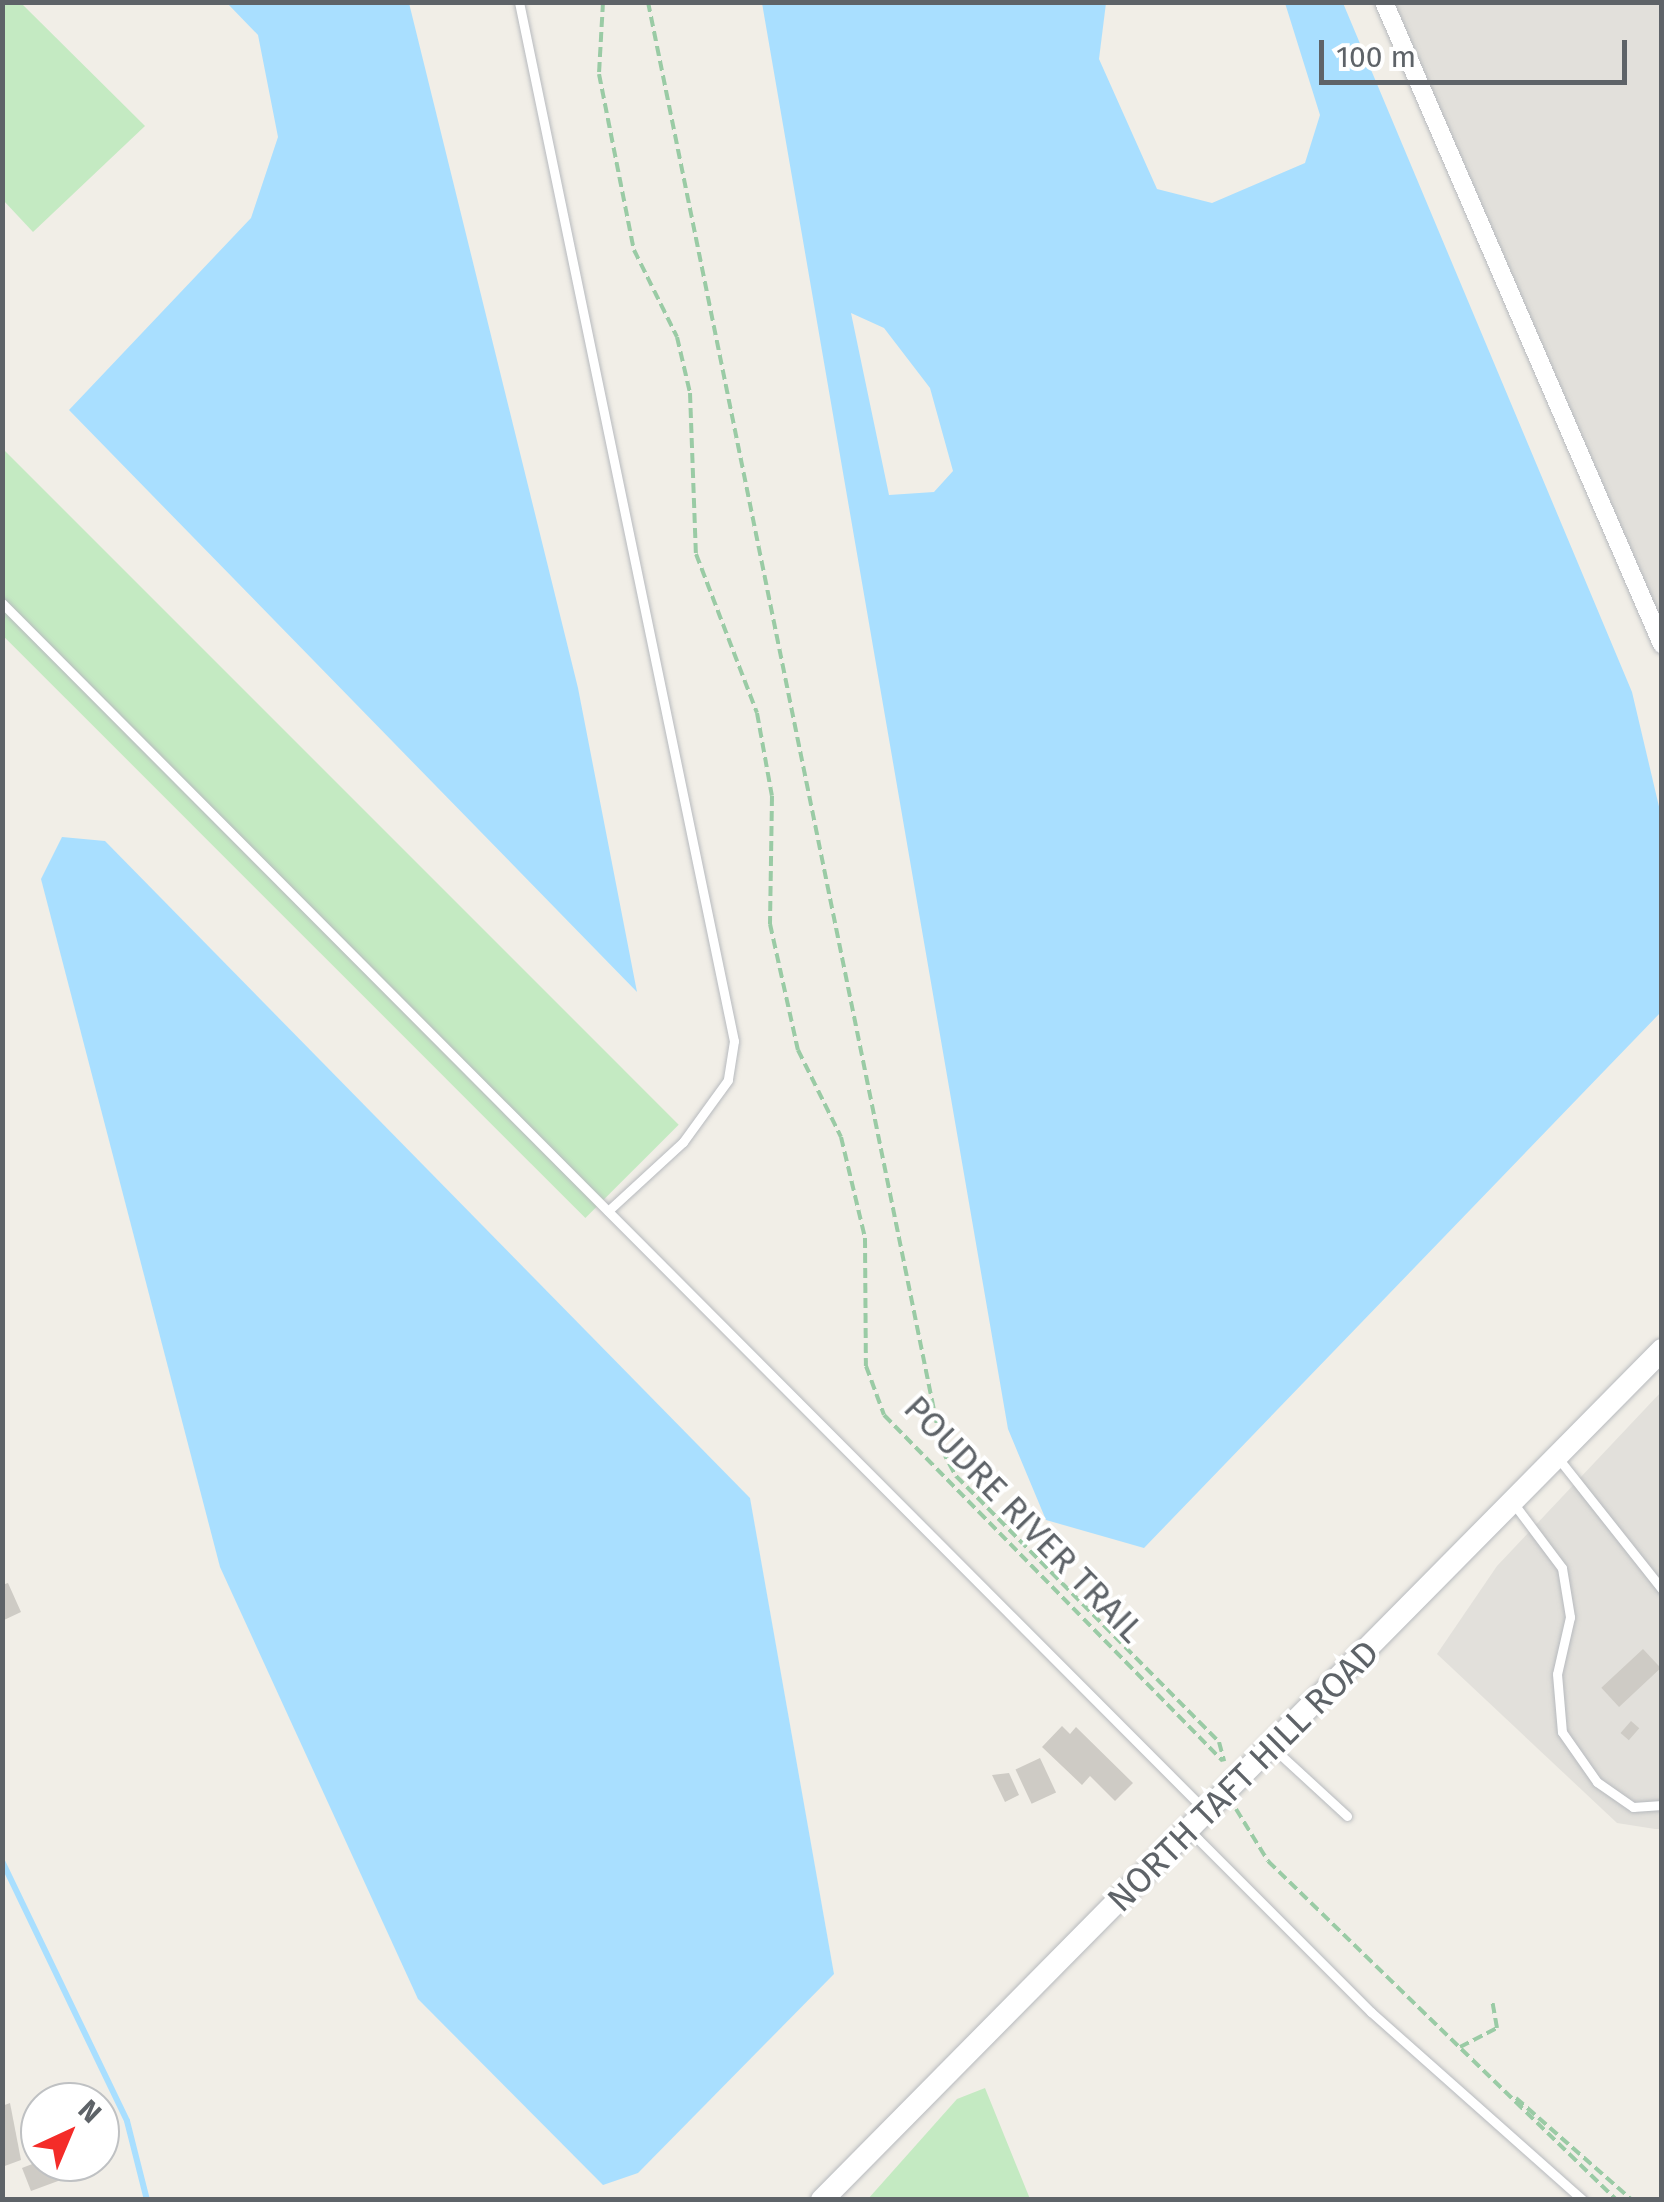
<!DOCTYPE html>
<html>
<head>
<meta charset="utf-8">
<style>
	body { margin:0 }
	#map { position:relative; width:1664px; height:2202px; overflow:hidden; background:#f1eee7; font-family:"Fira Sans",sans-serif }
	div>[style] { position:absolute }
	.industrial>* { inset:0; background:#e2e0db }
	.green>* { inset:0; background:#c4eac2; transform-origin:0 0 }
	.water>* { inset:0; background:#a9dfff }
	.stream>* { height:6px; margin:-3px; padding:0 3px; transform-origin:3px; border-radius:3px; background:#a9dfff }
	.building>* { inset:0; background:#cecbc5; transform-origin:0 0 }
	.path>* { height:4px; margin-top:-2px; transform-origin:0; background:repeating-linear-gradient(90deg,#9acba5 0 10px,transparent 0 15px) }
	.roads { filter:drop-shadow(0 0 2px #b7babe) drop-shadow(0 0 2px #b7babe) }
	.service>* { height:9px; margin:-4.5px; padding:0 4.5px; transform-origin:4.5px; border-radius:4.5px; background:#fff }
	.minor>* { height:18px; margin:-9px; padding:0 9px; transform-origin:9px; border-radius:9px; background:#fff }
	.secondary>* { height:22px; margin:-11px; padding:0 11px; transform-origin:11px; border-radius:11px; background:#fff }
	span { translate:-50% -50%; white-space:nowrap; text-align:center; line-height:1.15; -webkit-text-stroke:8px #fff; paint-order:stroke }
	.street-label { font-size:35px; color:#5e6368 }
	.frame { position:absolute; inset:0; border:5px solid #5e6368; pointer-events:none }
	.north { position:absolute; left:20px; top:2082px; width:100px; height:100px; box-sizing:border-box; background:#fff; border:2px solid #bfc1c3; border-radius:50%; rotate:44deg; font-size:28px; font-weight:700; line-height:40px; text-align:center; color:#5e6368 }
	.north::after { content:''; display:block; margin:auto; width:35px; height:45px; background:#f42c29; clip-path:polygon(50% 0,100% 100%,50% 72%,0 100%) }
	.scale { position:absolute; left:1319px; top:40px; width:308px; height:45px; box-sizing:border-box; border:5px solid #5e6368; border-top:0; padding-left:12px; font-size:30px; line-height:35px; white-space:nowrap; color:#5e6368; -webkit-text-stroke:8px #fff; paint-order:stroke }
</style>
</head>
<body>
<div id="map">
	<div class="industrial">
		<i style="clip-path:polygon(1384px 3px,1661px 3px,1661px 644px)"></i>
		<i style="clip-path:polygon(1661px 1392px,1661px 1829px,1655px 1829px,1617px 1823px,1437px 1654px,1497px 1566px)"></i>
	</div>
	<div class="green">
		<i style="clip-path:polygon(3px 2px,21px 3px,145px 126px,33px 232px,3px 200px)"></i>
		<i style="left:2px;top:448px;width:957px;height:132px;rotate:45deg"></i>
		<i style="clip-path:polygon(985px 2088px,1030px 2199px,868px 2199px,957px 2099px)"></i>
	</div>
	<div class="water">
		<i style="clip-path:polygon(227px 3px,409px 3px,578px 688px,637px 992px,69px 410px,251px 218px,278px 137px,258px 35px)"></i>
		<i style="clip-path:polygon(evenodd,762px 3px,1106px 3px,1099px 59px,1157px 189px,1212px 203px,1305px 163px,1320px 115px,1285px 3px,1343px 3px,1632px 692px,1661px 815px,1661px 1012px,1144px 1548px,1046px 1520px,1008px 1429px,762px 3px,851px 313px,884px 328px,930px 388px,953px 471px,934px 492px,889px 495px,851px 313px)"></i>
		<i style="clip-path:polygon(62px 837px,105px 841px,750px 1498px,834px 1974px,638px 2173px,603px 2185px,418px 1999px,220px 1567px,41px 879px)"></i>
	</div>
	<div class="stream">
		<i style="left:2px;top:1861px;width:288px;rotate:64.3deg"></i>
		<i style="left:127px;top:2121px;width:81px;rotate:75.8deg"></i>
	</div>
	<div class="building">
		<i style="clip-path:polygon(8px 1583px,21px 1612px,4px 1620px,2px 1635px,2px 1585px)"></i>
		<i style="left:1643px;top:1649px;width:26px;height:57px;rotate:47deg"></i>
		<i style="left:1631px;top:1721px;width:11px;height:16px;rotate:41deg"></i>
		<i style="clip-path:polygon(1062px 1726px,1070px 1734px,1076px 1727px,1133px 1783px,1115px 1801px,1090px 1776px,1082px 1785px,1042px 1747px)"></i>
		<i style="left:1040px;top:1758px;width:38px;height:27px;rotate:65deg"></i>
		<i style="clip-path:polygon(1009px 1773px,1019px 1795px,1005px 1802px,992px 1775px)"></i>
		<i style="clip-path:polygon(10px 2103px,21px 2160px,2px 2167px,2px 2106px)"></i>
		<i style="clip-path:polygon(40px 2161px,72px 2162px,77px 2174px,31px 2191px,22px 2168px)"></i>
	</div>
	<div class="path">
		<i style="left:603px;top:2px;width:72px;rotate:93.2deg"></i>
		<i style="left:599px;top:74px;width:179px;rotate:78.8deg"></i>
		<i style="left:634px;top:250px;width:97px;rotate:63.7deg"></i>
		<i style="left:677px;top:337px;width:57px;rotate:76.9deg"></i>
		<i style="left:690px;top:393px;width:161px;rotate:87.9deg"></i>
		<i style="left:696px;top:554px;width:170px;rotate:69deg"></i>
		<i style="left:757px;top:713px;width:84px;rotate:79.8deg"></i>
		<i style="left:772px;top:796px;width:128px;rotate:90.9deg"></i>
		<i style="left:770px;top:924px;width:129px;rotate:77.5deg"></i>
		<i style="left:798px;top:1050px;width:97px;rotate:63.7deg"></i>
		<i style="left:841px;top:1137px;width:104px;rotate:76.6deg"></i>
		<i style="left:865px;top:1238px;width:128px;rotate:89.6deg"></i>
		<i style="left:866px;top:1366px;width:52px;rotate:69.8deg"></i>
		<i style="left:884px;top:1415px;width:484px;rotate:45.6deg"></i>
		<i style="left:648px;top:2px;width:1478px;rotate:78.52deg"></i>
		<i style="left:942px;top:1450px;width:30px;rotate:62deg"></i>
		<i style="left:956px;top:1476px;width:374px;rotate:45.3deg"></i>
		<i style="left:1219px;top:1742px;width:20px;rotate:75deg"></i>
		<i style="left:1236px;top:1809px;width:61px;rotate:58.4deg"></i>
		<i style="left:1268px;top:1861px;width:487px;rotate:44.2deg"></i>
		<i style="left:1460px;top:2047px;width:42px;rotate:-27.2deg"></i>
		<i style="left:1497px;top:2028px;width:28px;rotate:-100deg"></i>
		<i style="left:1516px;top:2098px;width:154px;rotate:41.3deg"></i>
	</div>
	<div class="roads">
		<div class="service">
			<i style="left:519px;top:2px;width:1061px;rotate:78.31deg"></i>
			<i style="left:734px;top:1041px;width:39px;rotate:99deg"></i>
			<i style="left:728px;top:1080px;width:77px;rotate:126deg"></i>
			<i style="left:683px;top:1142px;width:102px;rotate:137.4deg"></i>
			<i style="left:2px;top:603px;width:1704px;rotate:45.1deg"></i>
			<i style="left:1558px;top:1458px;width:167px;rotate:51.6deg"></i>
			<i style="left:1514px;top:1504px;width:80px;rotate:53.1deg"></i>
			<i style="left:1562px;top:1568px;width:50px;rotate:80.7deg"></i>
			<i style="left:1570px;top:1617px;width:58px;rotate:102.8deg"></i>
			<i style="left:1557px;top:1674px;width:58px;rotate:85.1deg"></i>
			<i style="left:1562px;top:1732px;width:61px;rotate:55deg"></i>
			<i style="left:1597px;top:1782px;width:44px;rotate:34.8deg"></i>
			<i style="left:1633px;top:1807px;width:29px;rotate:-4deg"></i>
			<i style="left:1272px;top:1747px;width:102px;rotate:42.6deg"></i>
			<i style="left:1191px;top:1832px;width:255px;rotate:45deg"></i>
			<i style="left:1371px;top:2012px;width:283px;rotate:41.6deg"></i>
		</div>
		<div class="minor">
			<i style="left:1384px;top:2px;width:700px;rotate:66.59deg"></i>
		</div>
		<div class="secondary">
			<i style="left:822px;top:2200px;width:1195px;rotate:-45.34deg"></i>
		</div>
	</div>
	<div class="street-label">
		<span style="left:1024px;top:1519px;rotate:46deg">POUDRE RIVER TRAIL</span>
		<span style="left:1243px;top:1776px;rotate:-45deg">NORTH TAFT HILL ROAD</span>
	</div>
	<div class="frame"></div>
	<div class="north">N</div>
	<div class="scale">100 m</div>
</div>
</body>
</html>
